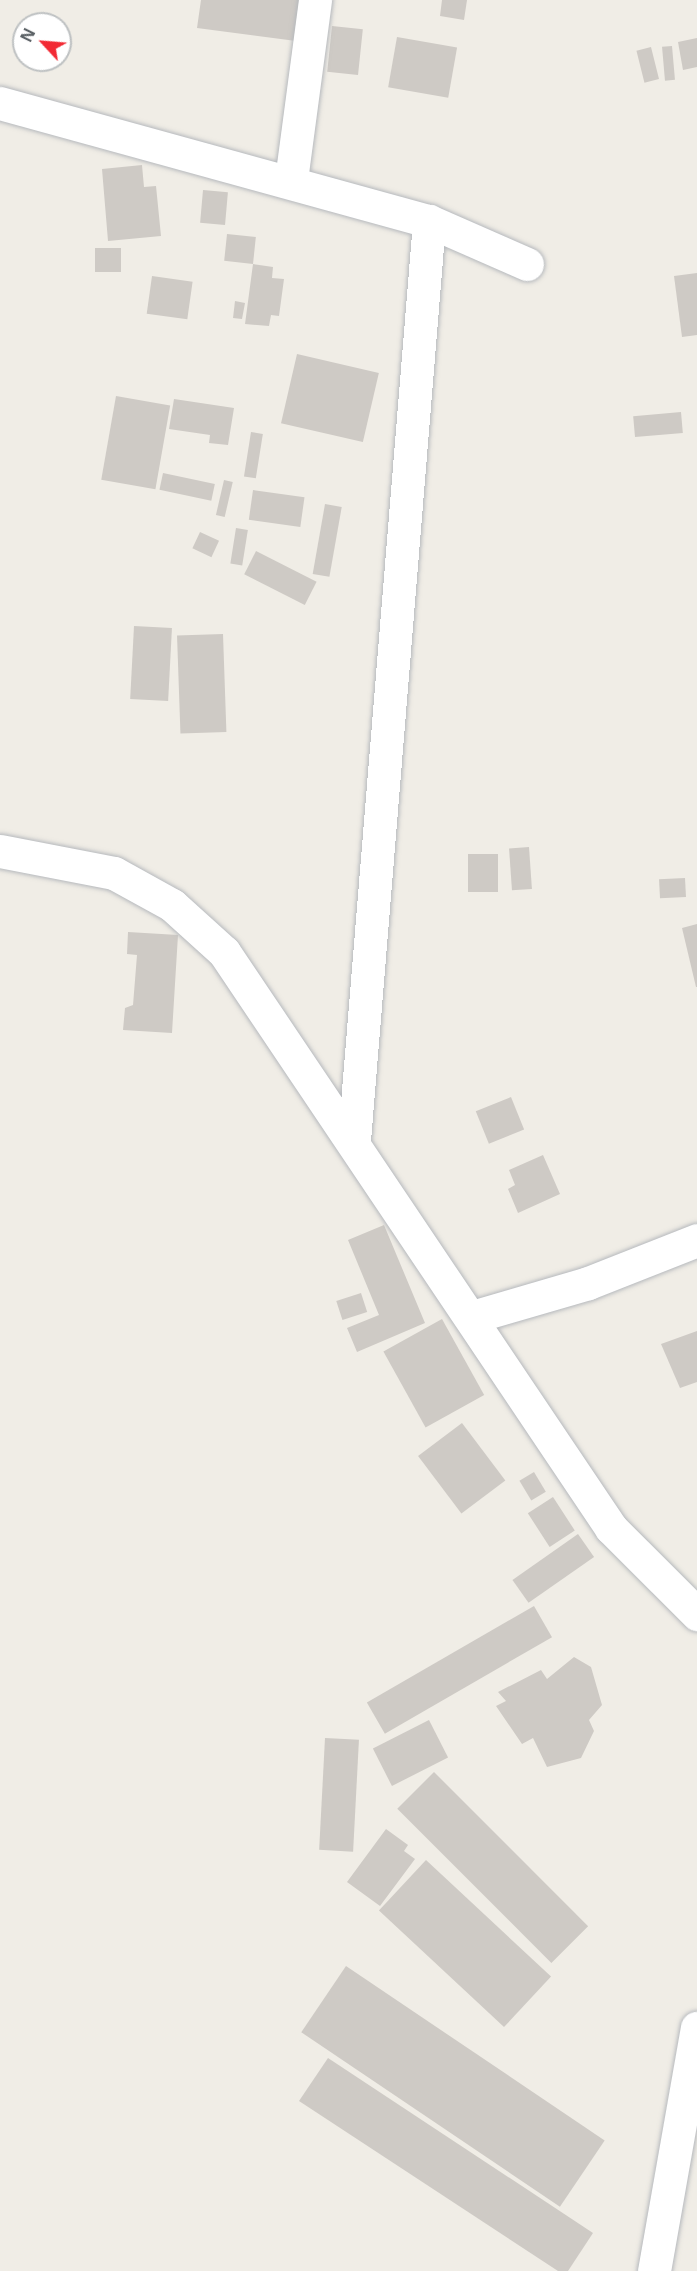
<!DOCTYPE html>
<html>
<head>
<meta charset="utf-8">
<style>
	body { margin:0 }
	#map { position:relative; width:697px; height:2271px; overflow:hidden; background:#f0ede6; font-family:"Open Sans",sans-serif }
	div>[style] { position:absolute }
	.building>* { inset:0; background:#cecac5; transform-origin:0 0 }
	.roads { filter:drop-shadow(0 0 2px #b6b9bd) drop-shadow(0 0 2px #b6b9bd) }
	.minor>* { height:33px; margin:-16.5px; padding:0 16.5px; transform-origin:16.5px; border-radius:16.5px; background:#fff }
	span { translate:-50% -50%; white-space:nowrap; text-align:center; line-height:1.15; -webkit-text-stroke:6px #fff; paint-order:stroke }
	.north { position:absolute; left:12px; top:12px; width:60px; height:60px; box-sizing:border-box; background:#fff; border:2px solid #bec1c2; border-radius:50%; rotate:296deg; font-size:16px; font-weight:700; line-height:24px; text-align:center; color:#5d6367 }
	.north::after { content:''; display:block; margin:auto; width:21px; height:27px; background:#f22a34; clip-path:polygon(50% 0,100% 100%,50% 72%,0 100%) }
</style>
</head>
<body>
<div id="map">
	<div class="building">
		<i style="clip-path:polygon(201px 0,303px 0,296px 41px,197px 28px)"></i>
		<i style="clip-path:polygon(442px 0,467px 0,464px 20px,440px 16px)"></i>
		<i style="left:332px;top:26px;width:31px;height:46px;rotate:6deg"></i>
		<i style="left:397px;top:37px;width:61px;height:51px;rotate:10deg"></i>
		<i style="clip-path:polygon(697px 38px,697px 67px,683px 70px,678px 42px)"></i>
		<i style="left:672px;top:46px;width:34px;height:10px;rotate:85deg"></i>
		<i style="left:651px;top:47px;width:33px;height:15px;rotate:76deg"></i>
		<i style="clip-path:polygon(142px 165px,144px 187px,156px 186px,161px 236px,108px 241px,102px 169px)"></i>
		<i style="left:203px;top:190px;width:25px;height:33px;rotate:5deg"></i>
		<i style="left:227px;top:234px;width:29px;height:27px;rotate:6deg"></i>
		<i style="left:95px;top:248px;width:26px;height:24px"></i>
		<i style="clip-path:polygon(253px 264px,273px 267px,272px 278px,284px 279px,279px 316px,271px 315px,269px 326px,245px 324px)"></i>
		<i style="clip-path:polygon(697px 273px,697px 335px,682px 337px,674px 276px)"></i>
		<i style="left:152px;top:276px;width:41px;height:38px;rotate:8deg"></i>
		<i style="clip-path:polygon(235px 301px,245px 303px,242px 319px,233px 318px)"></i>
		<i style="left:297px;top:354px;width:84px;height:71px;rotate:13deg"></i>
		<i style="left:116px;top:396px;width:55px;height:85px;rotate:10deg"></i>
		<i style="clip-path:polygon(174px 399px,234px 408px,228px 445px,209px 443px,210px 435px,169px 429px)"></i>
		<i style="left:681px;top:412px;width:21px;height:48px;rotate:85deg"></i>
		<i style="left:251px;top:432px;width:12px;height:45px;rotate:9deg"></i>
		<i style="left:163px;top:473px;width:53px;height:17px;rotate:12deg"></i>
		<i style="left:224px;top:480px;width:9px;height:36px;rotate:13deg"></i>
		<i style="left:253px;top:490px;width:52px;height:30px;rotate:8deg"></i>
		<i style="left:325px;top:504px;width:17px;height:71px;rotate:10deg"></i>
		<i style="left:236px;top:528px;width:12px;height:36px;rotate:9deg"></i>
		<i style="left:200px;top:532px;width:21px;height:18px;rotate:25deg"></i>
		<i style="left:256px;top:551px;width:68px;height:26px;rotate:27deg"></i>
		<i style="left:134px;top:626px;width:38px;height:73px;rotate:3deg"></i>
		<i style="left:223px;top:634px;width:98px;height:46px;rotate:88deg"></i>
		<i style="left:529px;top:847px;width:42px;height:20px;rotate:86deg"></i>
		<i style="left:468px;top:854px;width:30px;height:38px"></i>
		<i style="left:685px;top:878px;width:19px;height:26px;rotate:87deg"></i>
		<i style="clip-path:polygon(697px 924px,697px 987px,696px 987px,682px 928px)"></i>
		<i style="clip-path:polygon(128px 932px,178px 935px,172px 1033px,123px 1030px,125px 1008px,133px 1005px,137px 955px,127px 954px)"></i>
		<i style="left:511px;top:1097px;width:35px;height:38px;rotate:68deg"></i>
		<i style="clip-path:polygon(543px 1155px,560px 1194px,518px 1213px,508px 1189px,515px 1185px,509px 1170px)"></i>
		<i style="clip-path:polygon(384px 1225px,425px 1323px,357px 1352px,347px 1328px,379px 1315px,348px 1240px)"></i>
		<i style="left:361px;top:1293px;width:20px;height:26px;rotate:72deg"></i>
		<i style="left:442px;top:1319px;width:87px;height:67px;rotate:61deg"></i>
		<i style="clip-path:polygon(697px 1331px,697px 1382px,680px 1388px,661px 1344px)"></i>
		<i style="left:462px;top:1423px;width:72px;height:55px;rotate:53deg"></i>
		<i style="left:534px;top:1472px;width:23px;height:17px;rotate:59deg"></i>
		<i style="left:553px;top:1497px;width:40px;height:30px;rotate:57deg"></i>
		<i style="left:578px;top:1534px;width:28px;height:80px;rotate:55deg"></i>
		<i style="left:534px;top:1606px;width:36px;height:193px;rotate:60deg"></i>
		<i style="clip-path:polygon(574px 1657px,591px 1667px,602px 1705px,589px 1720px,594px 1731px,581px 1758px,547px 1767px,533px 1738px,522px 1744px,496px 1706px,506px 1701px,498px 1692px,541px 1670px,547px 1679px)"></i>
		<i style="left:429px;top:1720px;width:42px;height:63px;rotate:63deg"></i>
		<i style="left:325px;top:1738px;width:34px;height:112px;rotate:3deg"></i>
		<i style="left:434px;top:1772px;width:218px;height:52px;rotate:45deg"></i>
		<i style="clip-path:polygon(386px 1829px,408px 1845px,404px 1851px,415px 1859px,380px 1906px,347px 1882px)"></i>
		<i style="left:426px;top:1860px;width:171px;height:69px;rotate:43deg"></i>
		<i style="left:346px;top:1966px;width:312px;height:80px;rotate:34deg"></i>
		<i style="clip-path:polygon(328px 2058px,593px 2233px,568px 2271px,558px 2271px,299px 2101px)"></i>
	</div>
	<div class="roads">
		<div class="minor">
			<i style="left:0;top:103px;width:445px;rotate:15.4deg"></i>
			<i style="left:429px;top:221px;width:107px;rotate:23.7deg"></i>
			<i style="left:291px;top:180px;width:182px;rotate:-82.4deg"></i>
			<i style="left:0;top:851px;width:116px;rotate:10.9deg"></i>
			<i style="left:114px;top:873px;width:66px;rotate:28.9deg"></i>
			<i style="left:172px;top:905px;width:70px;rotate:42.1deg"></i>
			<i style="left:224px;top:952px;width:694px;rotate:56.1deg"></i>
			<i style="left:611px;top:1528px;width:122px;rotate:45deg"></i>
			<i style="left:354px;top:1140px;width:922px;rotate:-85.33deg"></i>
			<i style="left:472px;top:1317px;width:121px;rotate:-16.3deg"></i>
			<i style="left:588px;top:1283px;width:117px;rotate:-21.5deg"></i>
			<i style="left:654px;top:2271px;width:247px;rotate:-80deg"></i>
		</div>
	</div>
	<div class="north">N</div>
</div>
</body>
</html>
